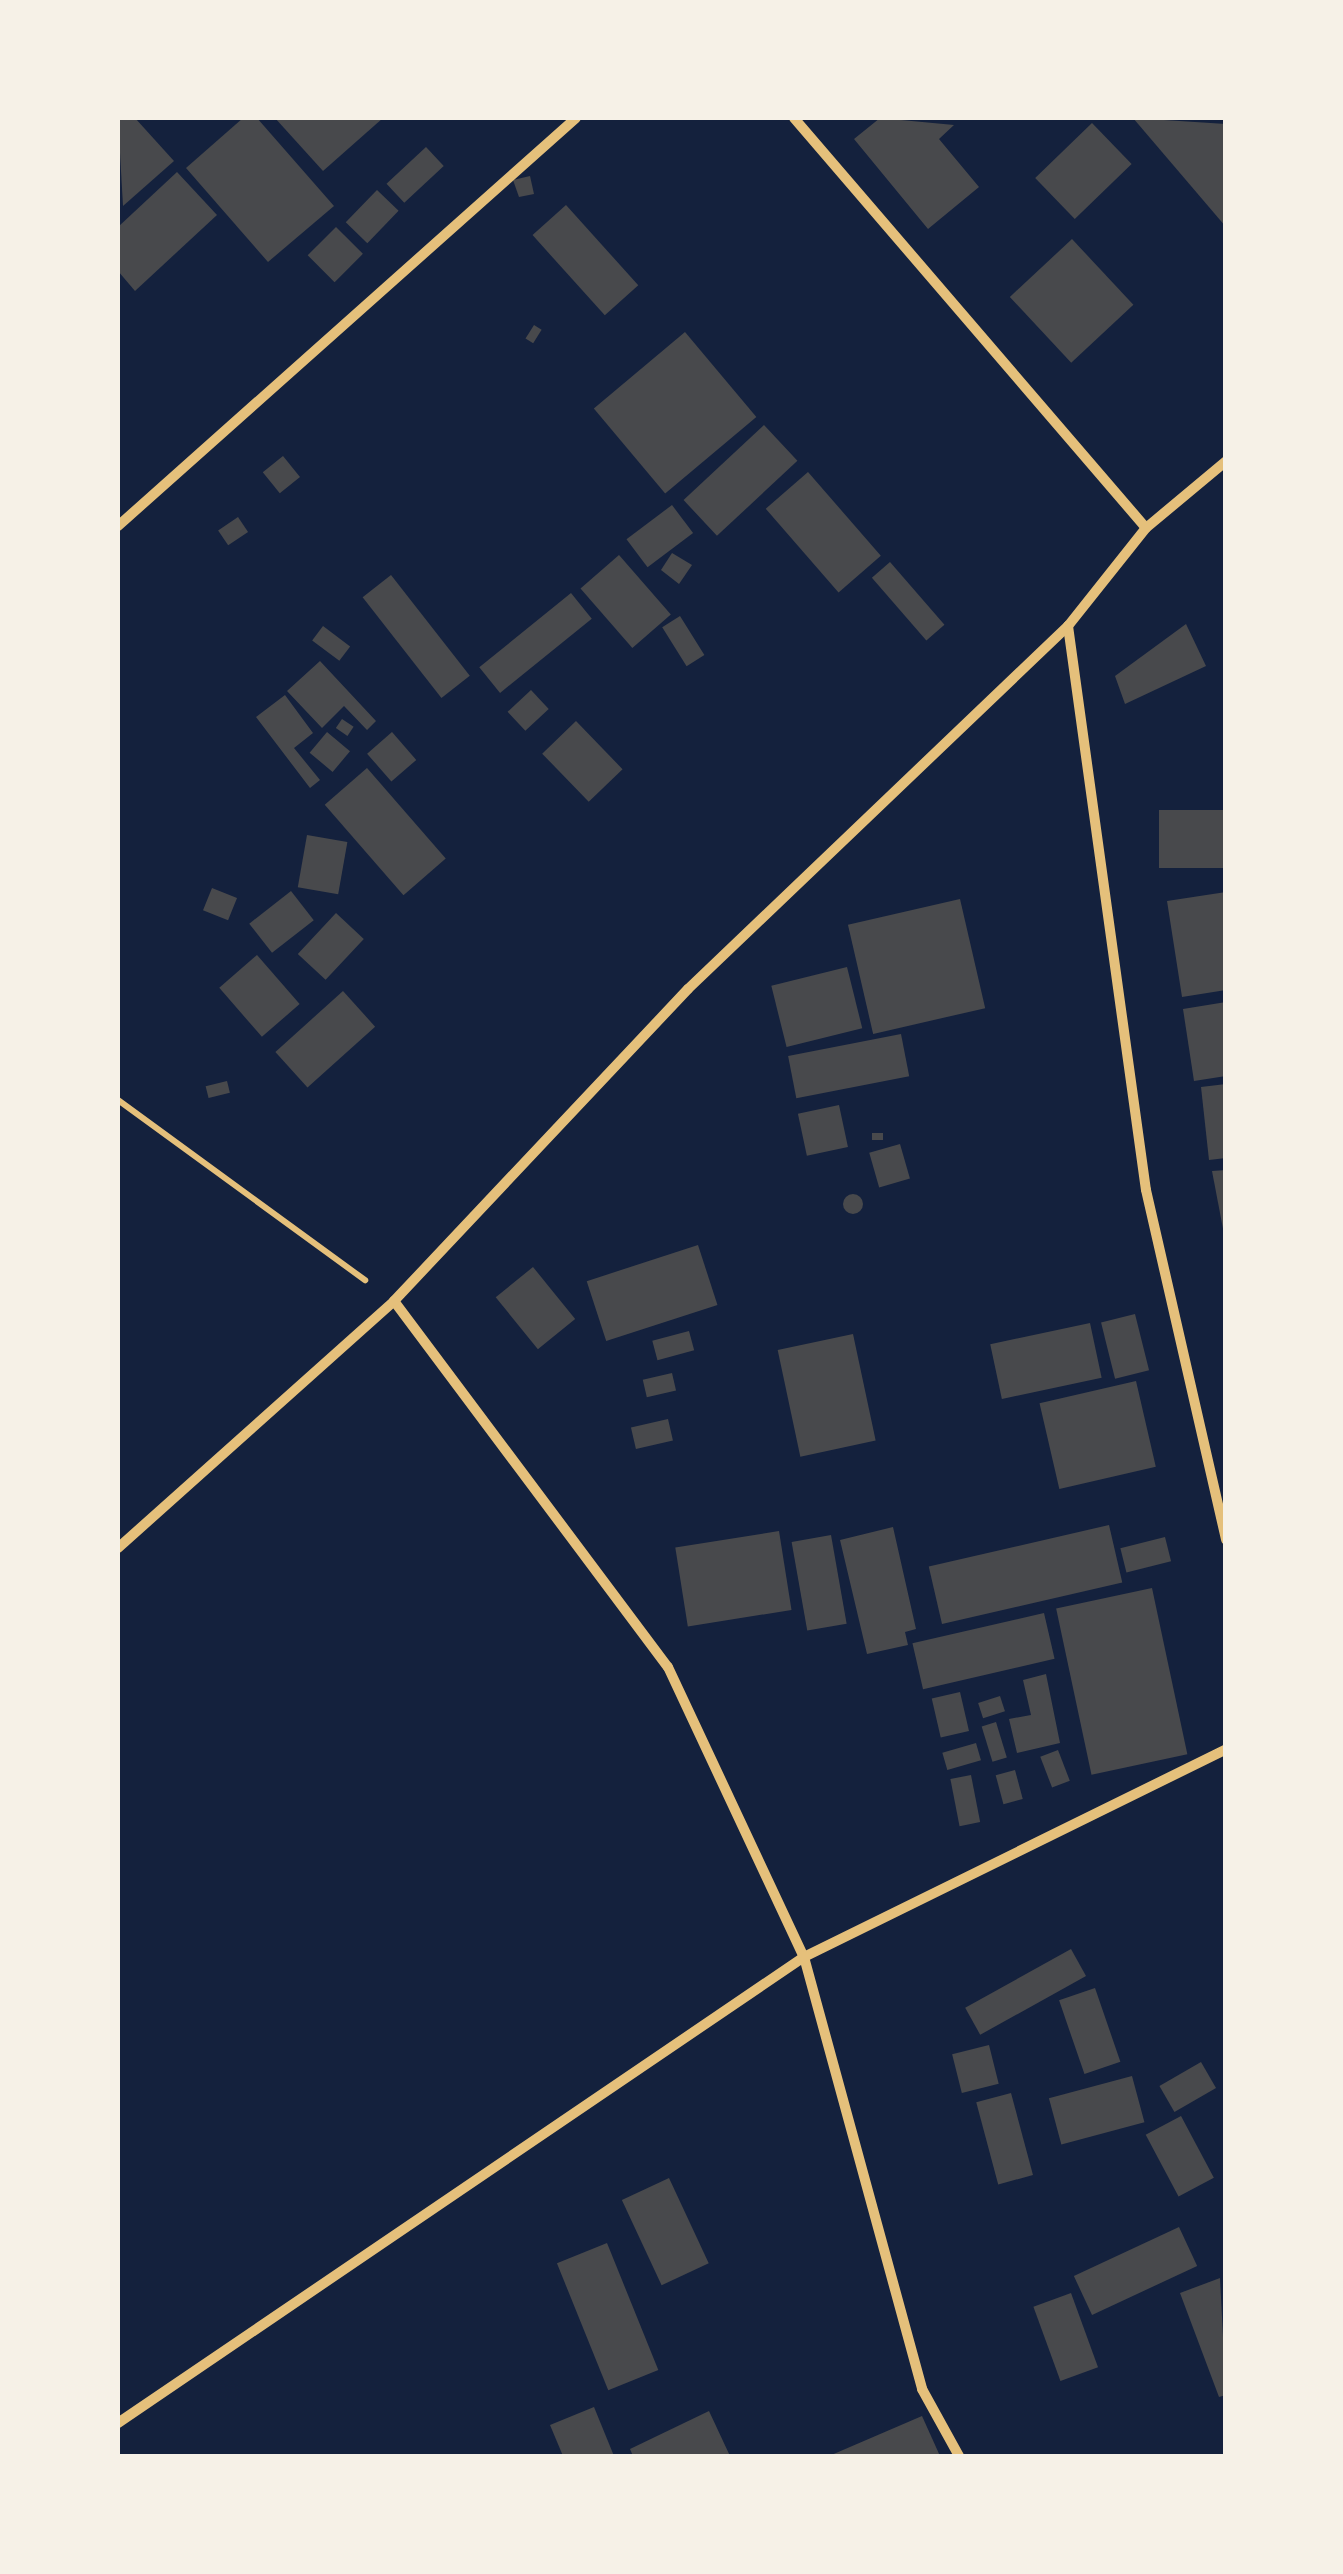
<!DOCTYPE html>
<html>
<head>
<meta charset="utf-8">
<style>
	body { margin:0 }
	#map { position:relative; width:1343px; height:2574px; overflow:hidden; background:#14213d; font-family:Helvetica,sans-serif }
	div>[style] { position:absolute }
	.building>* { inset:0; background:#48494c; transform-origin:0 0 }
	.round { border-radius:50% }
	.path>* { height:6px; margin:-3px; padding:0 3px; transform-origin:3px; border-radius:3px; background:#e5c07b }
	.minor>* { height:10px; margin:-5px; padding:0 5px; transform-origin:5px; border-radius:5px; background:#e5c07b }
	span { translate:-50% -50%; white-space:nowrap; text-align:center; line-height:1.15; -webkit-text-stroke:10px #f6f1e7; paint-order:stroke }
	.frame { position:absolute; inset:0; border:120px solid #f6f1e7; pointer-events:none }
</style>
</head>
<body>
<div id="map">
	<div class="building">
		<i style="clip-path:polygon(118px 118px,135px 118px,174px 161px,123px 206px)"></i>
		<i style="clip-path:polygon(243px 118px,257px 118px,334px 206px,268px 262px,186px 168px)"></i>
		<i style="clip-path:polygon(275px 118px,383px 118px,323px 171px)"></i>
		<i style="clip-path:polygon(880px 118px,954px 125px,939px 139px,979px 187px,928px 229px,854px 139px)"></i>
		<i style="clip-path:polygon(1133px 118px,1226px 124px,1226px 227px)"></i>
		<i style="left:1092px;top:123px;width:57px;height:79px;rotate:46deg"></i>
		<i style="left:426px;top:147px;width:26px;height:54px;rotate:47deg"></i>
		<i style="clip-path:polygon(177px 172px,217px 215px,135px 291px,118px 271px,118px 227px)"></i>
		<i style="clip-path:polygon(530px 176px,534px 194px,519px 197px,513px 180px)"></i>
		<i style="left:377px;top:190px;width:30px;height:45px;rotate:44deg"></i>
		<i style="left:566px;top:205px;width:108px;height:45px;rotate:48deg"></i>
		<i style="left:336px;top:227px;width:38px;height:40px;rotate:45deg"></i>
		<i style="left:1072px;top:239px;width:90px;height:85px;rotate:47deg"></i>
		<i style="left:534px;top:325px;width:9px;height:16px;rotate:32deg"></i>
		<i style="left:685px;top:332px;width:111px;height:119px;rotate:50deg"></i>
		<i style="left:764px;top:425px;width:49px;height:110px;rotate:47deg"></i>
		<i style="left:283px;top:456px;width:27px;height:26px;rotate:51deg"></i>
		<i style="left:808px;top:472px;width:111px;height:56px;rotate:49deg"></i>
		<i style="left:672px;top:505px;width:35px;height:57px;rotate:53deg"></i>
		<i style="left:238px;top:517px;width:18px;height:24px;rotate:56deg"></i>
		<i style="clip-path:polygon(672px 553px,692px 565px,679px 584px,661px 570px)"></i>
		<i style="left:619px;top:555px;width:79px;height:51px;rotate:49deg"></i>
		<i style="left:890px;top:562px;width:83px;height:24px;rotate:49deg"></i>
		<i style="left:391px;top:575px;width:128px;height:36px;rotate:52deg"></i>
		<i style="left:571px;top:593px;width:33px;height:118px;rotate:51deg"></i>
		<i style="left:680px;top:616px;width:46px;height:21px;rotate:58deg"></i>
		<i style="clip-path:polygon(1186px 624px,1206px 666px,1125px 704px,1115px 676px)"></i>
		<i style="left:323px;top:626px;width:34px;height:18px;rotate:37deg"></i>
		<i style="clip-path:polygon(320px 661px,376px 721px,367px 730px,344px 706px,322px 728px,287px 691px)"></i>
		<i style="left:531px;top:690px;width:26px;height:32px;rotate:47deg"></i>
		<i style="clip-path:polygon(285px 695px,313px 733px,294px 748px,320px 780px,310px 788px,256px 717px)"></i>
		<i style="left:342px;top:719px;width:14px;height:11px;rotate:34deg"></i>
		<i style="left:576px;top:721px;width:67px;height:47px;rotate:46deg"></i>
		<i style="left:327px;top:732px;width:30px;height:27px;rotate:40deg"></i>
		<i style="left:392px;top:732px;width:37px;height:33px;rotate:49deg"></i>
		<i style="left:367px;top:768px;width:120px;height:56px;rotate:49deg"></i>
		<i style="left:1226px;top:810px;width:58px;height:67px;rotate:90deg"></i>
		<i style="left:307px;top:835px;width:41px;height:53px;rotate:10deg"></i>
		<i style="left:212px;top:888px;width:27px;height:24px;rotate:22deg"></i>
		<i style="left:291px;top:891px;width:37px;height:53px;rotate:52deg"></i>
		<i style="clip-path:polygon(1226px 892px,1226px 990px,1182px 997px,1167px 901px)"></i>
		<i style="left:960px;top:899px;width:112px;height:115px;rotate:77deg"></i>
		<i style="left:336px;top:913px;width:38px;height:56px;rotate:43deg"></i>
		<i style="left:257px;top:955px;width:65px;height:50px;rotate:49deg"></i>
		<i style="left:847px;top:967px;width:63px;height:78px;rotate:76deg"></i>
		<i style="left:343px;top:991px;width:48px;height:91px;rotate:48deg"></i>
		<i style="clip-path:polygon(1226px 1002px,1226px 1076px,1194px 1081px,1183px 1009px)"></i>
		<i style="left:901px;top:1034px;width:43px;height:115px;rotate:79deg"></i>
		<i style="left:227px;top:1081px;width:12px;height:22px;rotate:76deg"></i>
		<i style="clip-path:polygon(1226px 1084px,1226px 1158px,1209px 1160px,1201px 1087px)"></i>
		<i style="left:839px;top:1105px;width:43px;height:42px;rotate:78deg"></i>
		<i style="left:872px;top:1133px;width:11px;height:7px"></i>
		<i style="left:900px;top:1144px;width:36px;height:32px;rotate:74deg"></i>
		<i style="clip-path:polygon(1226px 1170px,1226px 1234px,1224px 1234px,1212px 1171px)"></i>
		<i class="round" style="left:843px;top:1194px;width:20px;height:20px"></i>
		<i style="left:698px;top:1245px;width:63px;height:117px;rotate:72deg"></i>
		<i style="left:533px;top:1267px;width:67px;height:48px;rotate:51deg"></i>
		<i style="left:1135px;top:1314px;width:58px;height:35px;rotate:76deg"></i>
		<i style="left:1090px;top:1323px;width:56px;height:102px;rotate:78deg"></i>
		<i style="left:689px;top:1331px;width:20px;height:38px;rotate:75deg"></i>
		<i style="left:853px;top:1334px;width:109px;height:77px;rotate:78deg"></i>
		<i style="left:672px;top:1373px;width:18px;height:30px;rotate:77deg"></i>
		<i style="left:1136px;top:1381px;width:88px;height:99px;rotate:77deg"></i>
		<i style="left:668px;top:1419px;width:22px;height:38px;rotate:77deg"></i>
		<i style="left:1109px;top:1525px;width:59px;height:185px;rotate:77deg"></i>
		<i style="clip-path:polygon(893px 1527px,916px 1629px,905px 1632px,908px 1645px,867px 1654px,840px 1540px)"></i>
		<i style="left:779px;top:1531px;width:80px;height:105px;rotate:81deg"></i>
		<i style="left:831px;top:1535px;width:90px;height:40px;rotate:80deg"></i>
		<i style="left:1165px;top:1537px;width:25px;height:46px;rotate:76deg"></i>
		<i style="left:1152px;top:1588px;width:170px;height:98px;rotate:78deg"></i>
		<i style="left:1044px;top:1613px;width:47px;height:135px;rotate:77deg"></i>
		<i style="clip-path:polygon(1046px 1674px,1060px 1743px,1017px 1753px,1009px 1719px,1031px 1715px,1023px 1680px)"></i>
		<i style="left:960px;top:1692px;width:40px;height:29px;rotate:77deg"></i>
		<i style="left:1000px;top:1696px;width:16px;height:23px;rotate:72deg"></i>
		<i style="left:996px;top:1722px;width:37px;height:15px;rotate:73deg"></i>
		<i style="left:976px;top:1743px;width:18px;height:35px;rotate:74deg"></i>
		<i style="left:1058px;top:1750px;width:33px;height:19px;rotate:69deg"></i>
		<i style="left:1015px;top:1770px;width:30px;height:20px;rotate:75deg"></i>
		<i style="left:971px;top:1775px;width:48px;height:21px;rotate:79deg"></i>
		<i style="left:1071px;top:1949px;width:31px;height:121px;rotate:61deg"></i>
		<i style="left:1095px;top:1988px;width:78px;height:38px;rotate:71deg"></i>
		<i style="left:989px;top:2045px;width:40px;height:38px;rotate:76deg"></i>
		<i style="left:1201px;top:2062px;width:30px;height:48px;rotate:60deg"></i>
		<i style="left:1132px;top:2076px;width:48px;height:86px;rotate:75deg"></i>
		<i style="left:1011px;top:2093px;width:85px;height:36px;rotate:75deg"></i>
		<i style="left:1181px;top:2116px;width:70px;height:40px;rotate:62deg"></i>
		<i style="left:669px;top:2178px;width:94px;height:52px;rotate:65deg"></i>
		<i style="left:1179px;top:2227px;width:43px;height:116px;rotate:65deg"></i>
		<i style="left:607px;top:2243px;width:137px;height:54px;rotate:68deg"></i>
		<i style="clip-path:polygon(1220px 2278px,1226px 2395px,1219px 2397px,1180px 2293px)"></i>
		<i style="left:1071px;top:2293px;width:79px;height:40px;rotate:70deg"></i>
		<i style="clip-path:polygon(594px 2407px,614px 2456px,563px 2456px,550px 2425px)"></i>
		<i style="clip-path:polygon(709px 2411px,730px 2456px,633px 2456px,630px 2449px)"></i>
		<i style="clip-path:polygon(922px 2416px,940px 2456px,829px 2456px)"></i>
	</div>
	<div class="path">
		<i style="left:118px;top:1100px;width:306px;rotate:36.1deg"></i>
	</div>
	<div class="minor">
		<i style="left:794px;top:118px;width:540px;rotate:49.35deg"></i>
		<i style="left:118px;top:526px;width:613px;rotate:-41.7deg"></i>
		<i style="left:1068px;top:626px;width:569px;rotate:82.13deg"></i>
		<i style="left:1146px;top:1190px;width:359px;rotate:77.1deg"></i>
		<i style="left:394px;top:1301px;width:457px;rotate:53.2deg"></i>
		<i style="left:668px;top:1667px;width:320px;rotate:64.9deg"></i>
		<i style="left:804px;top:1957px;width:448px;rotate:74.7deg"></i>
		<i style="left:922px;top:2389px;width:77px;rotate:61.1deg"></i>
		<i style="left:118px;top:1548px;width:370px;rotate:-41.8deg"></i>
		<i style="left:394px;top:1301px;width:429px;rotate:-46.7deg"></i>
		<i style="left:688px;top:989px;width:526px;rotate:-43.69deg"></i>
		<i style="left:1068px;top:626px;width:125px;rotate:-51.5deg"></i>
		<i style="left:1146px;top:528px;width:104px;rotate:-39.9deg"></i>
		<i style="left:118px;top:2423px;width:829px;rotate:-34.19deg"></i>
		<i style="left:804px;top:1957px;width:470px;rotate:-26.2deg"></i>
	</div>
	<div class="frame"></div>
</div>
</body>
</html>
